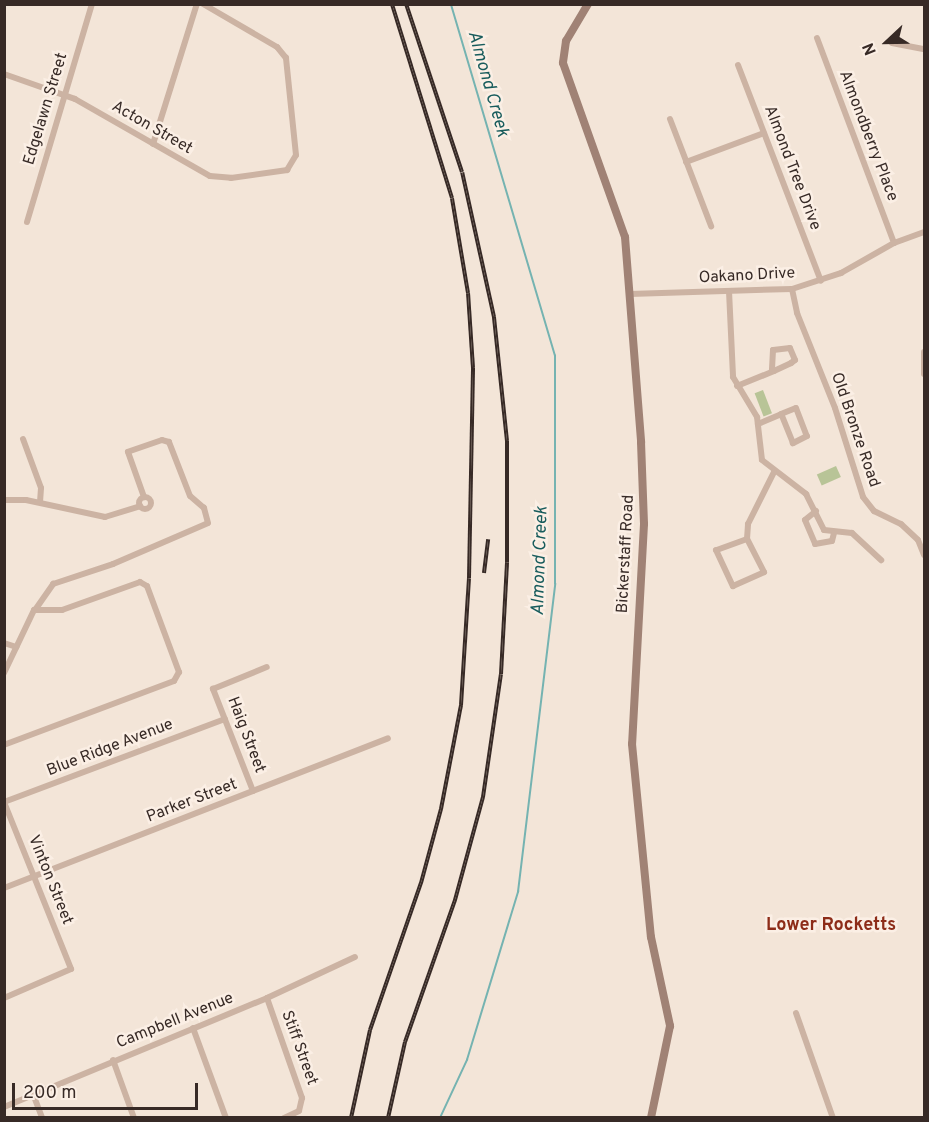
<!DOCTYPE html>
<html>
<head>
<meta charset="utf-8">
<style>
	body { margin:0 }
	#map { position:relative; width:929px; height:1122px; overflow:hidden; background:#f3e5d8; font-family:Overpass,sans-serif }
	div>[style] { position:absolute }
	.green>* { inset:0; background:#b8c497; transform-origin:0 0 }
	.stream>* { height:1.5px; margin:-0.75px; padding:0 0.75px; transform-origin:0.75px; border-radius:0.75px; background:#75b3b1 }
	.street>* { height:6px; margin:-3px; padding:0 3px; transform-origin:3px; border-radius:3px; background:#ccb3a3 }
	.street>.ring { margin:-3px; padding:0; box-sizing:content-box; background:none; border:6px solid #ccb3a3; border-radius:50% }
	.secondary>* { height:8px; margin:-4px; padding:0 4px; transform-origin:4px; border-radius:4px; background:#a08275 }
	.rail>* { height:4px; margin-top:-2px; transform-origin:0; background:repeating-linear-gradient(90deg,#fbefe5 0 4.5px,#372a26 0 9px); box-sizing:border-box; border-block:2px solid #372a26 }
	span { translate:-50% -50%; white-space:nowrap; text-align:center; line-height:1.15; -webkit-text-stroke:5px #fbefe5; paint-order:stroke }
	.street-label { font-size:16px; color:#372a26 }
	.water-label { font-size:18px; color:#185c5c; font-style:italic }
	.neighbourhood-label { font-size:18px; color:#8d2c18; font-weight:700 }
	.frame { position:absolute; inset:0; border:6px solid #372a26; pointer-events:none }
	.north { position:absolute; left:857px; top:12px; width:60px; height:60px; -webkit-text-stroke:4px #fbefe5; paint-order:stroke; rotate:248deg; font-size:16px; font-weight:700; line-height:24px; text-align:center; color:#372a26 }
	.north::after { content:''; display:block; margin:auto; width:21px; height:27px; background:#372a26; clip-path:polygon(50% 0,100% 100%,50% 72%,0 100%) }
	.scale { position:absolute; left:12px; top:1083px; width:186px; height:27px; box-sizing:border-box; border:3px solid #372a26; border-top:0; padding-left:8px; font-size:18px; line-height:21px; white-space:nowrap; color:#372a26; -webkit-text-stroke:4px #fbefe5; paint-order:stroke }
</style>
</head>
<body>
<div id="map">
	<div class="green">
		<i style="left:763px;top:390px;width:25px;height:9px;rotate:69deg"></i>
		<i style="left:836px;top:466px;width:12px;height:21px;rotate:66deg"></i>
	</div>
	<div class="stream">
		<i style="left:440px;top:1118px;width:64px;rotate:-65deg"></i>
		<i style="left:467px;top:1060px;width:176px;rotate:-73.1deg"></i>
		<i style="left:518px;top:892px;width:310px;rotate:-83.1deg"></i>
		<i style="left:555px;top:584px;width:228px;rotate:-90deg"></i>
		<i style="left:555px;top:356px;width:367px;rotate:-106.5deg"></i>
	</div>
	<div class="street">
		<i style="left:817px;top:38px;width:219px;rotate:69.4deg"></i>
		<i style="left:892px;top:43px;width:33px;rotate:11deg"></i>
		<i style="left:738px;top:65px;width:231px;rotate:69deg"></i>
		<i style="left:4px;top:74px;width:75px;rotate:19.4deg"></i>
		<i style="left:75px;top:99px;width:155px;rotate:29.7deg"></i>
		<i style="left:210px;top:176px;width:21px;rotate:5deg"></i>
		<i style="left:231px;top:178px;width:57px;rotate:-8.1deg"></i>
		<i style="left:287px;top:170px;width:17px;rotate:-59deg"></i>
		<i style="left:296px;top:155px;width:98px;rotate:-95.9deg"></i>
		<i style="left:286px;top:58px;width:14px;rotate:-129deg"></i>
		<i style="left:277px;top:47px;width:86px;rotate:-149.8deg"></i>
		<i style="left:670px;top:119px;width:115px;rotate:69deg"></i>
		<i style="left:153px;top:144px;width:147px;rotate:-72.6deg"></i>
		<i style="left:686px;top:162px;width:83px;rotate:-20.4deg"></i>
		<i style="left:27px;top:222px;width:227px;rotate:-73.4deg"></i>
		<i style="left:792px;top:289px;width:25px;rotate:78deg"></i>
		<i style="left:797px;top:313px;width:102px;rotate:68.2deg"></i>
		<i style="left:835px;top:408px;width:93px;rotate:72.5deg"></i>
		<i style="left:863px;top:497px;width:18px;rotate:52deg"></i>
		<i style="left:874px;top:511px;width:30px;rotate:26deg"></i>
		<i style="left:901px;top:524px;width:23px;rotate:43deg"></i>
		<i style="left:918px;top:540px;width:16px;rotate:68deg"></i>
		<i style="left:729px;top:291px;width:86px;rotate:87.3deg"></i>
		<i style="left:733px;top:377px;width:47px;rotate:59deg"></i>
		<i style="left:757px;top:417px;width:43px;rotate:83.4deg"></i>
		<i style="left:762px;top:460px;width:56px;rotate:37.7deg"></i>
		<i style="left:806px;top:494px;width:40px;rotate:63.4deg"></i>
		<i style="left:824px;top:530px;width:28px;rotate:6deg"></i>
		<i style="left:852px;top:533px;width:40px;rotate:43deg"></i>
		<i style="left:630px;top:294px;width:162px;rotate:-1.8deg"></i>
		<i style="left:792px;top:289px;width:52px;rotate:-18.1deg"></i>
		<i style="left:841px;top:273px;width:61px;rotate:-29.5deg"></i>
		<i style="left:894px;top:243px;width:32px;rotate:-20deg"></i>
		<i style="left:924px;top:352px;width:22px;rotate:90deg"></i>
		<i style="left:737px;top:386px;width:40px;rotate:-22deg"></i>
		<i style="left:774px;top:371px;width:19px;rotate:-25deg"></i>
		<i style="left:791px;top:363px;width:5px;rotate:-37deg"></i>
		<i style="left:795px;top:360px;width:13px;rotate:-113deg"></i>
		<i style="left:790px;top:348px;width:17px;rotate:173deg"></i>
		<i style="left:773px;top:350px;width:21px;rotate:93deg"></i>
		<i style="left:758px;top:424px;width:25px;rotate:-23deg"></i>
		<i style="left:781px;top:414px;width:16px;rotate:-22deg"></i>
		<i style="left:796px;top:408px;width:30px;rotate:69deg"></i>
		<i style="left:807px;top:436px;width:16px;rotate:153deg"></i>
		<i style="left:793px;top:443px;width:31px;rotate:-112deg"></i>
		<i style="left:23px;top:439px;width:52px;rotate:69.8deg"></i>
		<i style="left:41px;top:488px;width:14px;rotate:94deg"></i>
		<i class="ring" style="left:139px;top:497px;width:6px;height:6px"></i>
		<i style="left:4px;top:500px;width:22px"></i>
		<i style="left:26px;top:500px;width:81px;rotate:12.1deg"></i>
		<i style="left:105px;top:517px;width:37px;rotate:-17deg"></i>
		<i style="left:816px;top:511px;width:14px;rotate:141deg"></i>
		<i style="left:805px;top:520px;width:26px;rotate:67deg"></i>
		<i style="left:815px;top:544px;width:17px;rotate:-10deg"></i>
		<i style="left:832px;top:541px;width:8px;rotate:-76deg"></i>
		<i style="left:747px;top:539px;width:33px;rotate:160deg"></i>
		<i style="left:716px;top:550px;width:40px;rotate:65deg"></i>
		<i style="left:733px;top:586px;width:34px;rotate:-24deg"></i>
		<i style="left:764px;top:572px;width:37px;rotate:-117deg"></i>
		<i style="left:747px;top:539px;width:15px;rotate:-86deg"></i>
		<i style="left:748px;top:524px;width:58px;rotate:-63.4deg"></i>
		<i style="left:35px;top:610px;width:32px;rotate:-55deg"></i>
		<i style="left:53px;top:584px;width:63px;rotate:-18.4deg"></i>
		<i style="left:113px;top:564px;width:103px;rotate:-23.3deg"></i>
		<i style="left:208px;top:523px;width:16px;rotate:-105deg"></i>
		<i style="left:204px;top:508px;width:18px;rotate:-139deg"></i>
		<i style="left:190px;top:496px;width:58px;rotate:-111.3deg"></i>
		<i style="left:169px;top:442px;width:7px;rotate:-164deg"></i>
		<i style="left:162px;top:440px;width:36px;rotate:161deg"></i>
		<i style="left:128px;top:452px;width:48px;rotate:70.4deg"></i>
		<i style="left:4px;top:643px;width:13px;rotate:18deg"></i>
		<i style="left:4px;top:673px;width:70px;rotate:-64.5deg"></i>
		<i style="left:34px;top:610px;width:28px"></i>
		<i style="left:62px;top:610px;width:83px;rotate:-19.7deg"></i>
		<i style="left:140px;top:582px;width:8px;rotate:30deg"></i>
		<i style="left:147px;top:586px;width:92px;rotate:69.6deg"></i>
		<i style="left:179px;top:672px;width:10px;rotate:119deg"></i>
		<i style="left:174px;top:681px;width:182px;rotate:159.4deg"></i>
		<i style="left:253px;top:791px;width:110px;rotate:-111.4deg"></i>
		<i style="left:213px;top:689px;width:58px;rotate:-22.2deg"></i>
		<i style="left:4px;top:802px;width:180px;rotate:68.1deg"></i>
		<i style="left:71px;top:969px;width:73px;rotate:156.6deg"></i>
		<i style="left:4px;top:802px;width:236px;rotate:-20.6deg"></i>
		<i style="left:4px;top:888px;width:412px;rotate:-21.3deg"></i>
		<i style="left:267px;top:998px;width:106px;rotate:70.7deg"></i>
		<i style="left:302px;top:1098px;width:13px;rotate:103deg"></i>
		<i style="left:299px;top:1111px;width:17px;rotate:155deg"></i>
		<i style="left:796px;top:1013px;width:111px;rotate:70.6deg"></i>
		<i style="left:193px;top:1028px;width:96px;rotate:69.9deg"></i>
		<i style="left:113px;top:1060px;width:62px;rotate:70.1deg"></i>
		<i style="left:33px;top:1094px;width:26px;rotate:69deg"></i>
		<i style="left:4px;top:1107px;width:285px;rotate:-22.5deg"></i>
		<i style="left:267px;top:998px;width:97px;rotate:-25deg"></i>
	</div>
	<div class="secondary">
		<i style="left:588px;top:4px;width:43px;rotate:120.7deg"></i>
		<i style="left:566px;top:41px;width:22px;rotate:98deg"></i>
		<i style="left:563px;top:63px;width:185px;rotate:70.4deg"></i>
		<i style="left:625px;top:237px;width:206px;rotate:85.5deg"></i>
		<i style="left:641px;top:442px;width:82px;rotate:87.9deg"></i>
		<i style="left:644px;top:524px;width:220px;rotate:93.1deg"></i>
		<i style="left:632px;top:744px;width:194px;rotate:84.4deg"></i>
		<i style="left:651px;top:937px;width:91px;rotate:77.9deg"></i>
		<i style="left:670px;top:1026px;width:94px;rotate:101.7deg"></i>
	</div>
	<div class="rail">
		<i style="left:484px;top:573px;width:34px;rotate:-83deg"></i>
		<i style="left:351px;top:1118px;width:90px;rotate:-77.8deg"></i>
		<i style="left:370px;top:1030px;width:156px;rotate:-70.9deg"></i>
		<i style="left:421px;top:883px;width:77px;rotate:-74.9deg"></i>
		<i style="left:441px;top:809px;width:106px;rotate:-79.1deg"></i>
		<i style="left:461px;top:705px;width:127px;rotate:-86.4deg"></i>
		<i style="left:469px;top:578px;width:210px;rotate:-88.9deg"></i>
		<i style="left:473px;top:368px;width:75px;rotate:-93.8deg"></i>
		<i style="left:468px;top:293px;width:96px;rotate:-99.6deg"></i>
		<i style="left:452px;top:198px;width:203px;rotate:-107.2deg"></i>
		<i style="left:388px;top:1118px;width:78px;rotate:-77.4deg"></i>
		<i style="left:405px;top:1042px;width:151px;rotate:-70.6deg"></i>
		<i style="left:455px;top:900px;width:107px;rotate:-74.8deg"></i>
		<i style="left:483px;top:797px;width:124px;rotate:-81.7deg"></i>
		<i style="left:501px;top:674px;width:112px;rotate:-86.9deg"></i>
		<i style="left:507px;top:562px;width:121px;rotate:-90deg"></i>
		<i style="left:507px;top:441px;width:125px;rotate:-96deg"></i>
		<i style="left:494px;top:317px;width:148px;rotate:-102.4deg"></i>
		<i style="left:462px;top:172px;width:177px;rotate:-108.4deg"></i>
	</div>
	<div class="street-label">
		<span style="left:46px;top:109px;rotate:-73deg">Edgelawn Street</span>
		<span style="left:152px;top:128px;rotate:30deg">Acton Street</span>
		<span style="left:868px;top:136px;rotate:69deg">Almondberry Place</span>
		<span style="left:792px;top:168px;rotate:69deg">Almond Tree Drive</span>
		<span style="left:747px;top:276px;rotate:-3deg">Oakano Drive</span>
		<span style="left:855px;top:430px;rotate:71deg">Old Bronze Road</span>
		<span style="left:626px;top:554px;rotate:-87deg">Bickerstaff Road</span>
		<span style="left:246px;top:735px;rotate:69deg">Haig Street</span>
		<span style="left:110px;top:748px;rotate:-21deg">Blue Ridge Avenue</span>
		<span style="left:192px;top:801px;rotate:-21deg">Parker Street</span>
		<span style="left:50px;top:880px;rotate:68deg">Vinton Street</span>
		<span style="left:175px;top:1021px;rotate:-22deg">Campbell Avenue</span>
		<span style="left:299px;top:1048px;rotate:70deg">Stiff Street</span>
	</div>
	<div class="water-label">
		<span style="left:487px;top:84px;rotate:74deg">Almond Creek</span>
		<span style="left:541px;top:561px;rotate:-88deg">Almond Creek</span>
	</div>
	<div class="neighbourhood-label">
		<span style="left:831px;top:926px">Lower Rocketts</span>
	</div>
	<div class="frame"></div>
	<div class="north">N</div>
	<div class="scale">200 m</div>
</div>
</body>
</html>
